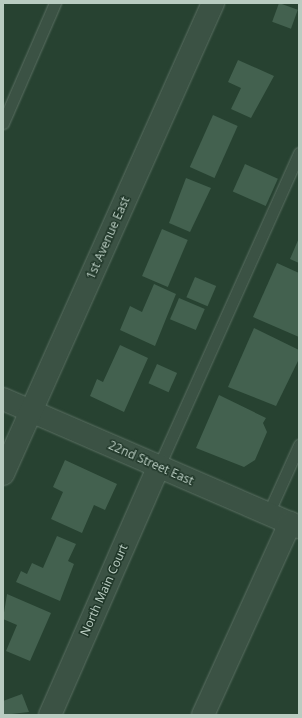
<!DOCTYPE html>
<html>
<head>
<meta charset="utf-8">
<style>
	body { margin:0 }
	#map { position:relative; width:302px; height:718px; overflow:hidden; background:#274231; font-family:"Noto Sans",sans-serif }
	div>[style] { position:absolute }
	.building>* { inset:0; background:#43614f; transform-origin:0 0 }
	.roads { filter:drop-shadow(0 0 1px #5a6f62) drop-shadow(0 0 1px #5a6f62) }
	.service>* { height:11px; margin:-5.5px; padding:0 5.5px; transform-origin:5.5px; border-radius:5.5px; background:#3b5244 }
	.minor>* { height:22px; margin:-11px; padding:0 11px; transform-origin:11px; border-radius:11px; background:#3b5244 }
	span { translate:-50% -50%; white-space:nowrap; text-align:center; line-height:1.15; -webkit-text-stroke:3px #203729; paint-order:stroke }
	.street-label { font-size:12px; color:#b9ccc1 }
	.frame { position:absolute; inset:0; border:4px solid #b9ccc1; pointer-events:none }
</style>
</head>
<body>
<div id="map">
	<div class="building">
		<i style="left:279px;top:3px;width:20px;height:20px;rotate:20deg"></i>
		<i style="clip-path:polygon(238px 60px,274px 76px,251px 118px,231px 109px,241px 88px,228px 82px)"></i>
		<i style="left:213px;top:115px;width:27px;height:57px;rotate:24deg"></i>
		<i style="left:245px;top:164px;width:36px;height:30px;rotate:24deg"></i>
		<i style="clip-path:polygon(186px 178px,211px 188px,190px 232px,169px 223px)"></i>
		<i style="left:162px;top:229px;width:28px;height:51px;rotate:23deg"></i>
		<i style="clip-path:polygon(299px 238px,299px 263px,290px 259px)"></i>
		<i style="clip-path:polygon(277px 263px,299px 273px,299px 337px,253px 317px)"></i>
		<i style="left:195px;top:277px;width:23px;height:22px;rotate:23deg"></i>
		<i style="clip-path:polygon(154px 284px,176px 294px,155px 346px,120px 330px,130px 306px,142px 312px)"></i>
		<i style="left:179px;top:298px;width:28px;height:23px;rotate:23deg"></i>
		<i style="clip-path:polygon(254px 328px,299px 350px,298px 361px,276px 406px,228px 387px)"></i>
		<i style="clip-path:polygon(120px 345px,148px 358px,124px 412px,90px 396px,97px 379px,103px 382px)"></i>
		<i style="left:157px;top:364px;width:22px;height:21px;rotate:24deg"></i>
		<i style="clip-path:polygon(219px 395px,266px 418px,263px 423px,267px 432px,255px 460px,244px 467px,196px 448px)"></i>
		<i style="clip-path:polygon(65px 460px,117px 484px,105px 510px,94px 505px,82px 533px,51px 519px,63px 492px,53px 487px)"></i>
		<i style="clip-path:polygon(57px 536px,76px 544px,68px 561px,74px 564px,60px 601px,16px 582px,21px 571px,27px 574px,32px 563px,43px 568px)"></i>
		<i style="clip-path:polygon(7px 594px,51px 613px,30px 661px,6px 651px,17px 625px,3px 619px)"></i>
		<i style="clip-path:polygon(22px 694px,29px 712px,3px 715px,3px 701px)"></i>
	</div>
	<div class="roads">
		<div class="service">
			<i style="left:3px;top:123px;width:131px;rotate:-66.6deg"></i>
			<i style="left:159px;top:466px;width:343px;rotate:-65.9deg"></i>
			<i style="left:268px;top:514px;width:76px;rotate:-65.8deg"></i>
		</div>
		<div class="minor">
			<i style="left:3px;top:399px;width:322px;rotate:23.4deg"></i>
			<i style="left:3px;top:474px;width:516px;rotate:-65.97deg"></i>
			<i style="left:50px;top:715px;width:272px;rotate:-66.4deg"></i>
			<i style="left:203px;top:715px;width:211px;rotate:-65.6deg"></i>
		</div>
	</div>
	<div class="street-label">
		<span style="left:108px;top:238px;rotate:-66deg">1st Avenue East</span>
		<span style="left:151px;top:463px;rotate:24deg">22nd Street East</span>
		<span style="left:104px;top:590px;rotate:-66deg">North Main Court</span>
	</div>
	<div class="frame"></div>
</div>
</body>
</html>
